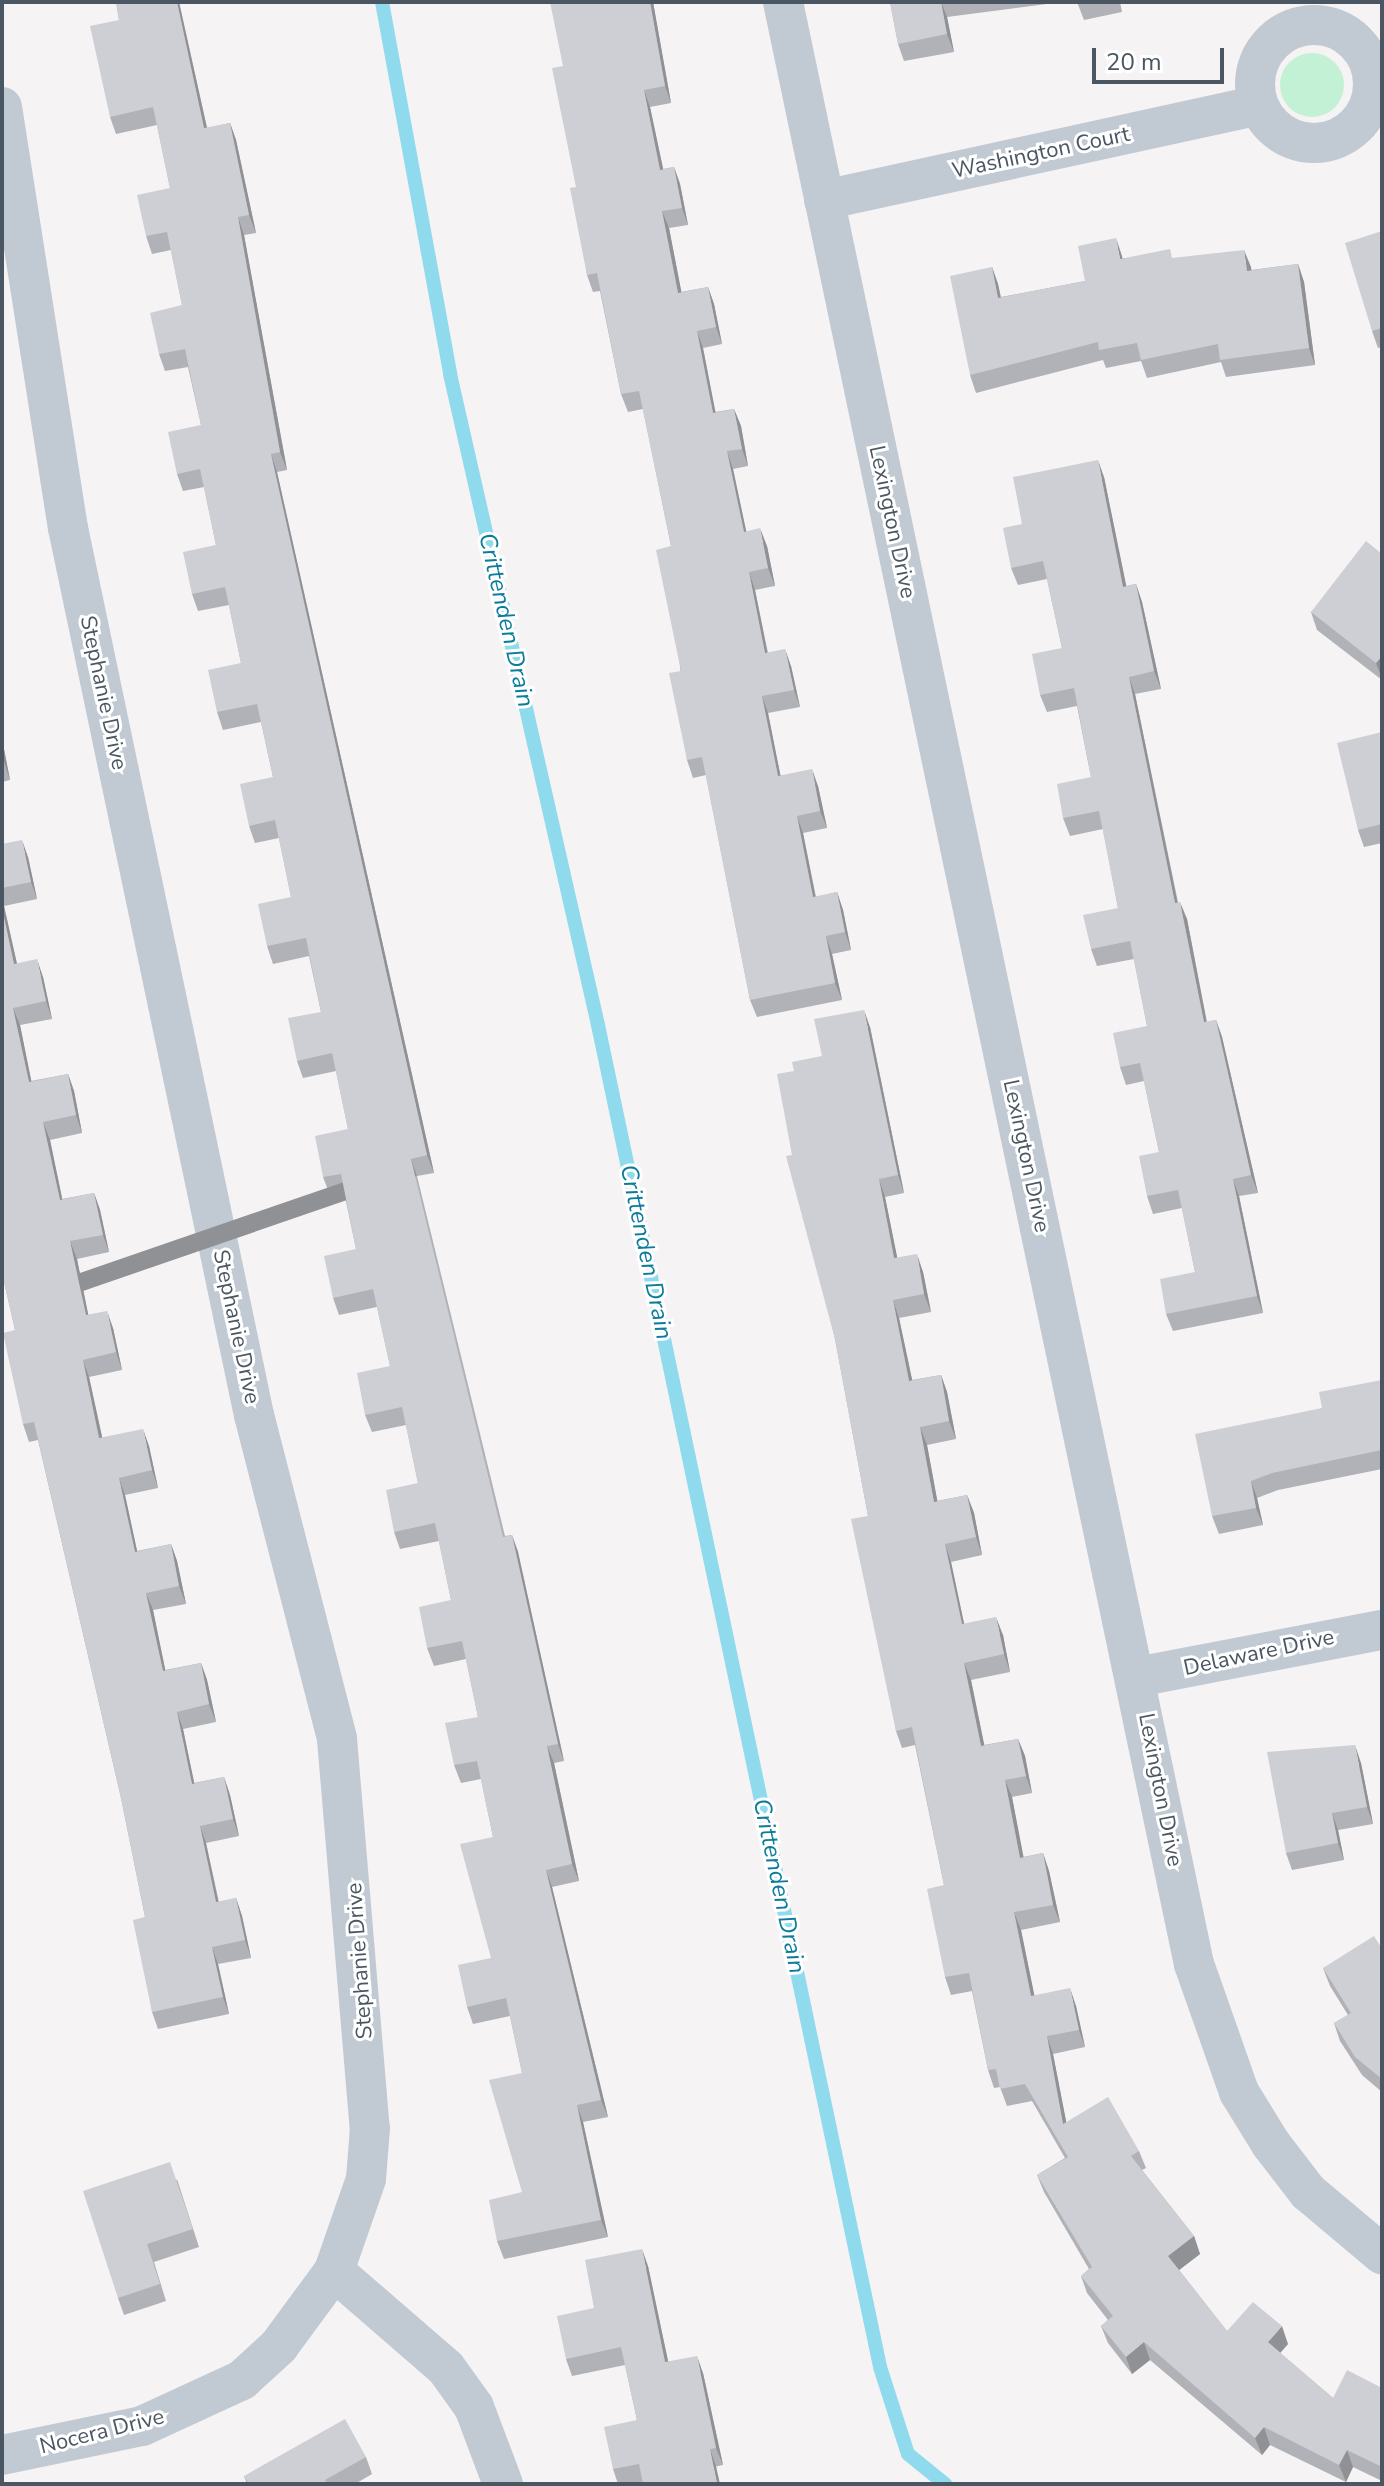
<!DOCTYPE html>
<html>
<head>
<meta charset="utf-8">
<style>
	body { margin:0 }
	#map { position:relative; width:1384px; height:2486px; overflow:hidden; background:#f5f3f3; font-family:"Nunito Sans",sans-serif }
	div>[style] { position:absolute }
	.green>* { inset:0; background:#c3f1d5 }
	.round { border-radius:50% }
	.stream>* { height:14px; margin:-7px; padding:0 7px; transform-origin:7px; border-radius:7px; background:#90daee }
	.minor>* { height:40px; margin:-20px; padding:0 20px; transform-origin:20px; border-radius:20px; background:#c1cad2 }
	.minor>.ring { margin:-20px; padding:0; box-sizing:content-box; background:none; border:40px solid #c1cad2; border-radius:50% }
	.wall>* { inset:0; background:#b0b2b7 }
	.shaded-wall>* { inset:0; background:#909195; transform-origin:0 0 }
	.building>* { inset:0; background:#cdcfd5 }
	span { translate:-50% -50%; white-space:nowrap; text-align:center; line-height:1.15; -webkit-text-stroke:6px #fff; paint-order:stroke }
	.street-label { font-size:22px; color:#4a5661 }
	.water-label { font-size:24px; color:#0c7c9b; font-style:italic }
	.frame { position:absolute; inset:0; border:4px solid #4a5661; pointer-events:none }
	.scale { position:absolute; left:1092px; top:48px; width:132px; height:36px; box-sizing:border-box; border:4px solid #4a5661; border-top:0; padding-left:10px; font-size:24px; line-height:28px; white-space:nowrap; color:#4a5661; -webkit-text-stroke:6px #fff; paint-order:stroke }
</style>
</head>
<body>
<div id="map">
	<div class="green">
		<i class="round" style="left:1280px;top:53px;width:64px;height:64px"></i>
	</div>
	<div class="stream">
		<i style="left:382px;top:2px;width:378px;rotate:79.6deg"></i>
		<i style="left:450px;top:374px;width:668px;rotate:77.19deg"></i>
		<i style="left:598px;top:1025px;width:1371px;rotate:78.13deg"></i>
		<i style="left:880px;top:2367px;width:91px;rotate:72.2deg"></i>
		<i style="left:908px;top:2454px;width:48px;rotate:39deg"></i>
	</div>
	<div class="minor">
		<i style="left:783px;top:2px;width:2005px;rotate:78.17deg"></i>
		<i style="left:1194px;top:1964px;width:136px;rotate:70.6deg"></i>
		<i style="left:1239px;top:2092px;width:61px;rotate:58.4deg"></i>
		<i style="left:1271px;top:2144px;width:61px;rotate:52.4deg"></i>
		<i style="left:1308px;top:2192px;width:97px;rotate:40deg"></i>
		<i class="ring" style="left:1255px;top:25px;width:78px;height:78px"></i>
		<i style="left:2px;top:107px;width:426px;rotate:81.1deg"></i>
		<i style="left:68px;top:528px;width:906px;rotate:78.16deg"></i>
		<i style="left:254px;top:1415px;width:334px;rotate:75.6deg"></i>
		<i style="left:337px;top:1739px;width:390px;rotate:85.2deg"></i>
		<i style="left:370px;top:2128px;width:51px;rotate:94.5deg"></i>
		<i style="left:366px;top:2179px;width:97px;rotate:109.2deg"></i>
		<i style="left:334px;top:2271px;width:93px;rotate:126.3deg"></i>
		<i style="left:279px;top:2346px;width:50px;rotate:137.4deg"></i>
		<i style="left:242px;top:2380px;width:110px;rotate:155.3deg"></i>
		<i style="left:142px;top:2426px;width:143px;rotate:168.3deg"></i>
		<i style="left:824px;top:200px;width:444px;rotate:-12.3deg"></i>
		<i style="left:1137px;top:1677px;width:249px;rotate:-10.9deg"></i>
		<i style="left:334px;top:2271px;width:148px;rotate:40.9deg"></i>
		<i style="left:446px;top:2368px;width:48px;rotate:54.3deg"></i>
		<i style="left:474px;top:2407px;width:82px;rotate:69.4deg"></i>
	</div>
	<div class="wall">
		<i style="clip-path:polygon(116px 2px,179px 2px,207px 128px,230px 123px,236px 140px,256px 233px,244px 235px,287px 470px,277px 472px,434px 1173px,417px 1176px,505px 1536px,512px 1535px,518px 1552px,564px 1761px,554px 1763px,579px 1881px,552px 1887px,608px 2117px,583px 2122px,608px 2237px,504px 2259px,497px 2241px,522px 2192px,522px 2073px,510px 2016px,473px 2024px,467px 2007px,491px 1958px,493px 1837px,481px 1779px,461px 1783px,454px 1765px,478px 1717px,466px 1659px,434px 1666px,427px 1648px,451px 1600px,439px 1541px,400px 1549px,394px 1532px,418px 1483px,406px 1425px,372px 1432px,365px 1415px,390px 1366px,377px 1307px,339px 1315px,333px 1298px,356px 1249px,344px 1192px,330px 1195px,323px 1177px,348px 1129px,336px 1071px,303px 1078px,297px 1061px,321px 1012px,309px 956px,273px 964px,267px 946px,291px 897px,279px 838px,255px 843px,249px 826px,273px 777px,261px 722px,223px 730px,217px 712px,241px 663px,229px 605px,198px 611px,192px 594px,216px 545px,204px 487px,183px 491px,177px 474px,201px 425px,188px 367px,165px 371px,159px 354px,182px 305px,171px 250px,152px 254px,146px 236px,170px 188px,157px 125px,116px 134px,110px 117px,119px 20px)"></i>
		<i style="clip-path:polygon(653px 2px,671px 103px,650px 107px,663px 169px,674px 167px,680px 184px,688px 225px,669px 228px,681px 292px,708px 287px,714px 304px,722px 344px,703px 348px,715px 412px,734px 409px,741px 426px,748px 466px,733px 469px,746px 531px,767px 546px,775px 586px,755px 590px,768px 653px,791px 666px,800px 707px,768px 713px,780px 775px,818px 786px,827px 828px,803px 833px,816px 897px,837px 892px,843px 910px,851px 950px,832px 954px,842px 1000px,757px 1017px,750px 1000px,706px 775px,693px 778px,687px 760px,671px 546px,643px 409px,628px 412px,621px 394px,600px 291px,593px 292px,587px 275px,563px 66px)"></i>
		<i style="clip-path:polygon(890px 2px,1062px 2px,947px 17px,954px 52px,904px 61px,898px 44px)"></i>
		<i style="clip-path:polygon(1077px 2px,1120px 2px,1122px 12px,1084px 20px)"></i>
		<i style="clip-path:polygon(1382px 231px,1382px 347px,1378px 348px,1372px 331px)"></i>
		<i style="clip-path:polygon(1123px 258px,1173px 258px,1251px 267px,1251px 270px,1298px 264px,1304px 282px,1315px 365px,1226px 377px,1221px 362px,1147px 378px,1141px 361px,1106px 368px,1103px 360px,976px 393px,970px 375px,992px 267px,998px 284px,1001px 297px,1085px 281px)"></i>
		<i style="clip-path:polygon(1104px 477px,1126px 586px,1136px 584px,1142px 602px,1161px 689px,1135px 694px,1178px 902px,1187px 919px,1207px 1022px,1216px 1020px,1222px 1037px,1258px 1193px,1239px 1196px,1263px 1313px,1173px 1331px,1166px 1314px,1195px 1272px,1182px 1208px,1153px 1214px,1147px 1196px,1159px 1152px,1144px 1081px,1126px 1085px,1120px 1067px,1147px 1026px,1134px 959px,1097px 966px,1091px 949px,1118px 908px,1103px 829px,1070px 836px,1063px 818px,1091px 777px,1077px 706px,1047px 712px,1040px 695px,1062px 648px,1047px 579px,1018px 585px,1011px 568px,1022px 524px)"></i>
		<i style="clip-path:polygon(1382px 554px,1382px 680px,1317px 630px,1311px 612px)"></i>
		<i style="clip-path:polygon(1382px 732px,1382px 843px,1364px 847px,1358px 830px)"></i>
		<i style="clip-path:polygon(2px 739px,10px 780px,2px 782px)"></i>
		<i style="clip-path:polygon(2px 844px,28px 857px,37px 899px,4px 906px,17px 964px,43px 977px,52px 1019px,20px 1025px,31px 1081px,68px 1074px,74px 1091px,82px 1133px,50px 1140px,62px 1199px,94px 1193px,100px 1210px,109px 1252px,77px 1259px,88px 1315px,113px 1328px,122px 1370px,89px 1377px,102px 1437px,149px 1446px,158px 1488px,125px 1495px,137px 1551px,171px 1544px,177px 1561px,186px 1604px,153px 1610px,165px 1670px,201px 1663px,207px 1680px,216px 1722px,183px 1729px,194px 1783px,224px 1777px,230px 1795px,239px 1836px,206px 1843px,219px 1902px,236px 1898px,242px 1916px,251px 1958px,218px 1964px,229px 2014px,158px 2029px,152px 2012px,145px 1917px,121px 1798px,38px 1440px,29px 1442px,23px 1424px,15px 1330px,2px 1273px)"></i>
		<i style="clip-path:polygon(870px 1027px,904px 1193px,885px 1197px,897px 1258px,923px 1272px,931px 1312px,899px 1318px,912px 1380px,941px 1375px,947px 1392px,956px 1439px,927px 1445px,937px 1501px,967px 1495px,974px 1513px,982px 1555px,951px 1562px,964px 1624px,1003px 1635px,1010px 1672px,971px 1680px,984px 1745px,1018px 1739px,1025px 1756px,1032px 1793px,1012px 1797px,1023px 1857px,1043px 1853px,1049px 1871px,1060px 1922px,1021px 1930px,1034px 1995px,1076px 2006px,1085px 2047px,1053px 2054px,1066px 2122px,1139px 2151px,1146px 2168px,1142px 2170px,1194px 2236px,1200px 2254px,1179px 2270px,1227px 2331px,1288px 2344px,1280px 2353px,1333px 2398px,1382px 2388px,1382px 2481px,1353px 2467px,1346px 2482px,1270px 2445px,1262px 2455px,1150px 2360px,1132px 2374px,1108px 2343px,1101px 2326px,1108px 2320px,1087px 2293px,1081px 2276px,1089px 2269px,1044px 2192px,1037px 2175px,1065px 2158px,1032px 2101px,1007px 2106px,1000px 2087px,994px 2088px,988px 2070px,972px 1991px,951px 1995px,945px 1977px,944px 1885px,915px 1745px,902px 1748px,896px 1731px,868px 1516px,835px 1339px,792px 1155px,794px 1071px,822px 1056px)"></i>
		<i style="clip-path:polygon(1382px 1380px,1382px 1469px,1278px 1490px,1257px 1498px,1263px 1525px,1219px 1534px,1212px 1516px,1322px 1408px)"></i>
		<i style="clip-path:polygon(1361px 1763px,1373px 1824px,1338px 1830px,1344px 1860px,1292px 1870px,1286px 1853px)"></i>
		<i style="clip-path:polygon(1382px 1949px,1382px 2092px,1362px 2075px,1340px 2041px,1334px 2023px,1348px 2015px,1330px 1986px,1323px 1968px)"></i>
		<i style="clip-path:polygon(177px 2179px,199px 2247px,154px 2262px,166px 2301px,124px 2315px,118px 2298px)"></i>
		<i style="clip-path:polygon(648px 2266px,668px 2361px,703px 2373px,723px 2465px,633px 2484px,618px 2484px,613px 2469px,637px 2420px,625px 2365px,572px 2376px,566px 2359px,594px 2308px)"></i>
		<i style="clip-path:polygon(366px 2457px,372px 2474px,355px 2484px,247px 2484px,244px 2476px)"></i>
	</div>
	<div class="shaded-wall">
		<i style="clip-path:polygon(177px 2px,179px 2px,211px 146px,204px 128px)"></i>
		<i style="clip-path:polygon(650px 2px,653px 2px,671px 103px,665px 86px)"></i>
		<i style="clip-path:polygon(941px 2px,947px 17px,954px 52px,947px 34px)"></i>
		<i style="clip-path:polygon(644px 90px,650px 107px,667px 187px,660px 170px)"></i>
		<i style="clip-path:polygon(230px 123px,236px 140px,256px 233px,249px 215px)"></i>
		<i style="clip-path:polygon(674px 167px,680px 184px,688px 225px,682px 208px)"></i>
		<i style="clip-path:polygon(662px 211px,669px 228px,685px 310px,678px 293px)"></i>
		<i style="clip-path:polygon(238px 217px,244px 235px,287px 470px,280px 452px)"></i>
		<i style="clip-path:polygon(1116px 238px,1122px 256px,1126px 276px,1120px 259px)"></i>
		<i style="clip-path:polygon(1244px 250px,1251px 267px,1254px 288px,1247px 271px)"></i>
		<i style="clip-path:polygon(1298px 264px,1304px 282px,1315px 365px,1309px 348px)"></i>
		<i style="clip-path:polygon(992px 267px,998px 284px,1004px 315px,998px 298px)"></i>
		<i style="clip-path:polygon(708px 287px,714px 304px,722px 344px,716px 327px)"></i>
		<i style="clip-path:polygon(697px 331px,703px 348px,719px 430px,713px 413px)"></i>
		<i style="clip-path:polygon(734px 409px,741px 426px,748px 466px,742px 449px)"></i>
		<i style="clip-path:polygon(727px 451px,733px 469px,750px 549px,744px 532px)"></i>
		<i style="clip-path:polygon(271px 454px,277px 472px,434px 1173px,427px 1155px)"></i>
		<i style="clip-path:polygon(1098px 460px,1104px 477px,1130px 604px,1123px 587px)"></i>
		<i style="clip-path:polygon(760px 528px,767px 546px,775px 586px,768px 568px)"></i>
		<i style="clip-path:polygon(749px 572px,755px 590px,771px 671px,765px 653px)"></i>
		<i style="clip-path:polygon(1136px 584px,1142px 602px,1161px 689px,1154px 671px)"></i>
		<i style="clip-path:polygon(785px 649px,791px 666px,800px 707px,794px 690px)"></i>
		<i style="clip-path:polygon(1382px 656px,1382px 679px,1376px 663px)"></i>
		<i style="clip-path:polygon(1129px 677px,1135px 694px,1181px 920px,1175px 903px)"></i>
		<i style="clip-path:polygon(762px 696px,768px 713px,784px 793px,778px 776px)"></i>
		<i style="clip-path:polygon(2px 739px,10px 780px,4px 762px,2px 753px)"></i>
		<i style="clip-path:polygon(812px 769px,818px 786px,827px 828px,820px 811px)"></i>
		<i style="clip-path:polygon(797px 816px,803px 833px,819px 915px,813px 897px)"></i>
		<i style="clip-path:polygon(22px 840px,28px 857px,37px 899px,31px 882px)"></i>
		<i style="clip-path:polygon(837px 892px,843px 910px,851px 950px,845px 932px)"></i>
		<i style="clip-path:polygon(2px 900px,4px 906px,21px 982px,14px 964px,2px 908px)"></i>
		<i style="clip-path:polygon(1180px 902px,1187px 919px,1210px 1040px,1204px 1022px)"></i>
		<i style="clip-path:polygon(826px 936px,832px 954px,842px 1000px,835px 983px)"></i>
		<i style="clip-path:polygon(37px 959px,43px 977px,52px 1019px,46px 1001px)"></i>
		<i style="clip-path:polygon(13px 1008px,20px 1025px,35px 1099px,29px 1082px)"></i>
		<i style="clip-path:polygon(864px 1010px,870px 1027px,904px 1193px,898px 1175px)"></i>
		<i style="clip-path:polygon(1216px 1020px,1222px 1037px,1258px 1193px,1251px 1175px)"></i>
		<i style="clip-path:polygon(68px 1074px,74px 1091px,82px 1133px,76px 1115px)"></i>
		<i style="clip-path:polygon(43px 1122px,50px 1140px,66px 1217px,60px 1200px)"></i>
		<i style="left:411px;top:1159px;width:18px;height:389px;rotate:71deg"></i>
		<i style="clip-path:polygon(879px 1179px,885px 1197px,901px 1276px,894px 1258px)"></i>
		<i style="clip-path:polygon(1233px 1179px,1239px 1196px,1263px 1313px,1257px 1296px)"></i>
		<i style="clip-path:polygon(94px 1193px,100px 1210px,109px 1252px,103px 1235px)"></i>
		<i style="clip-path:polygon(70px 1241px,77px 1259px,92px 1333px,86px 1315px)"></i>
		<i style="clip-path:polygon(917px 1254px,923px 1272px,931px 1312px,924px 1294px)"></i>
		<i style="clip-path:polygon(893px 1300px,899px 1318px,916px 1398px,909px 1381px)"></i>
		<i style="clip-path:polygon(107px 1311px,113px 1328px,122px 1370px,116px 1352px)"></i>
		<i style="clip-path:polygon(83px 1360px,89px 1377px,106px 1455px,99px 1438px)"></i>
		<i style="clip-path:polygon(941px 1375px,947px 1392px,956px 1439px,949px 1421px)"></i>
		<i style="clip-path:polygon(920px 1427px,927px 1445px,941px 1520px,934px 1502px)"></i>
		<i style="clip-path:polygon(143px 1429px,149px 1446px,158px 1488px,152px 1470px)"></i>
		<i style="clip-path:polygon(119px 1478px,125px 1495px,141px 1569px,135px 1552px)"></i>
		<i style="clip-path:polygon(1251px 1481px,1257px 1498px,1263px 1525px,1256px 1508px)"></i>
		<i style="clip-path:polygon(967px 1495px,974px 1513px,982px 1555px,976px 1537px)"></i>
		<i style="clip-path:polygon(512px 1535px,518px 1552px,564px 1761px,558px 1744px)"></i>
		<i style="clip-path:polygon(171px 1544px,177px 1561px,186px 1604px,179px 1586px)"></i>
		<i style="clip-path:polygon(945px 1544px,951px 1562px,968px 1642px,962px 1624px)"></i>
		<i style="clip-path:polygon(146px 1593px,153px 1610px,169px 1688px,163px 1671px)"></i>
		<i style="clip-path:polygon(996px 1617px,1003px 1635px,1010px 1672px,1004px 1654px)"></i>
		<i style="clip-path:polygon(201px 1663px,207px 1680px,216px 1722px,209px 1704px)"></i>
		<i style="clip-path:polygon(964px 1663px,971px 1680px,988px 1763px,981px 1746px)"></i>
		<i style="clip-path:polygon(177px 1712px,183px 1729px,198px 1801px,192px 1784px)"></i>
		<i style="clip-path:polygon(1018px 1739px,1025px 1756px,1032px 1793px,1026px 1776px)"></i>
		<i style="clip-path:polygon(1355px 1745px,1361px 1763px,1373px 1824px,1367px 1807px)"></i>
		<i style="clip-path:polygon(547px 1746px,554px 1763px,579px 1881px,572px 1864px)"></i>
		<i style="clip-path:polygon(224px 1777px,230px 1795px,239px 1836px,233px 1819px)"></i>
		<i style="clip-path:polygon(1005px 1780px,1012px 1797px,1027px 1875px,1020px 1858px)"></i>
		<i style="clip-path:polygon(1332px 1813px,1338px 1830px,1344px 1860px,1338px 1843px)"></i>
		<i style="clip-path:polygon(200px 1826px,206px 1843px,222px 1920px,216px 1902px)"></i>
		<i style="clip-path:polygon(1043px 1853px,1049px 1871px,1060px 1922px,1053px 1905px)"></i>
		<i style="clip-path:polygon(546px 1870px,552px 1887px,608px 2117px,601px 2100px)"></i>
		<i style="clip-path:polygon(236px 1898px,242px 1916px,251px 1958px,245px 1940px)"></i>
		<i style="clip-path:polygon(1014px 1912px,1021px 1930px,1038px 2013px,1031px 1996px)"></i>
		<i style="clip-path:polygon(212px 1947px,218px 1964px,229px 2014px,223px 1997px)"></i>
		<i style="clip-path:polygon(1070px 1988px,1076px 2006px,1085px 2047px,1079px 2030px)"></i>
		<i style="clip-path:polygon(1047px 2036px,1053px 2054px,1070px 2141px,1063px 2124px)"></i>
		<i style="clip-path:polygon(577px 2105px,583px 2122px,608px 2237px,601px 2220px)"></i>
		<i style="clip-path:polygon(1194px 2236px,1200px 2254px,1174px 2274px,1168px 2256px)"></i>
		<i style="clip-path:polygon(642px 2249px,648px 2266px,672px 2380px,665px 2362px)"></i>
		<i style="clip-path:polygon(1282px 2326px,1288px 2344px,1274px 2360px,1268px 2342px)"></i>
		<i style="clip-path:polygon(1144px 2342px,1150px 2360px,1132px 2374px,1126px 2357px)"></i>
		<i style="clip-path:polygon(697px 2356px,703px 2373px,723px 2465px,716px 2448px)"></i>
		<i style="clip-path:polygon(1264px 2427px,1270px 2445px,1262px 2455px,1255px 2438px)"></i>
		<i style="clip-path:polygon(710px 2449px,716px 2466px,720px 2484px,717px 2484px)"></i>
		<i style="clip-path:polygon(1347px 2450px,1353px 2467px,1346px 2482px,1339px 2465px)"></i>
	</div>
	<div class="building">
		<i style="clip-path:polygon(116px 2px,177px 2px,204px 128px,230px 123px,249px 215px,238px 217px,280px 452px,271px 454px,427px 1155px,411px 1159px,503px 1537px,512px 1535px,558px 1744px,547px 1746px,572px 1864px,546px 1870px,601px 2100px,577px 2105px,601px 2220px,497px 2241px,489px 2200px,522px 2192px,489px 2080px,522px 2073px,506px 1998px,467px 2007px,458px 1965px,491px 1958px,460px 1844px,493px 1837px,477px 1761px,454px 1765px,445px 1723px,478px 1717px,462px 1641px,427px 1648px,419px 1607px,451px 1600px,435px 1523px,394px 1532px,386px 1490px,418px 1483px,402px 1407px,365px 1415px,357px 1373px,390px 1366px,373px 1289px,333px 1298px,324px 1256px,356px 1249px,341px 1174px,323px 1177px,315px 1136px,348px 1129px,332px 1053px,297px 1061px,288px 1018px,321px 1012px,306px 938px,267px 946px,258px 904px,291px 897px,275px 820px,249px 826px,240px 784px,273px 777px,257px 704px,217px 712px,208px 670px,241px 663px,225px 587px,192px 594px,183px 552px,216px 545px,200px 469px,177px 474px,168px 432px,201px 425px,185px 349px,159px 354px,150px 313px,182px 305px,167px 232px,146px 236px,137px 195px,170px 188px,153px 107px,110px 117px,90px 26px,119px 20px)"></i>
		<i style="clip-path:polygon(550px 2px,650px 2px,665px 86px,644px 90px,660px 170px,674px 167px,682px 208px,662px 211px,678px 293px,708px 287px,716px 327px,697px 331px,713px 413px,734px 409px,742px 449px,727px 451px,744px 532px,760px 528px,768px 568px,749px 572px,765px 653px,785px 649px,794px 690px,762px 696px,778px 776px,812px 769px,820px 811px,797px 816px,813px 897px,837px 892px,845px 932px,826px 936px,835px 983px,750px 1000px,702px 757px,687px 760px,669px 673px,681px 671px,656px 550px,671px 546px,639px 391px,621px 394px,597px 273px,587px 275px,570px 188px,576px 187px,552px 68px,563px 66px)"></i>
		<i style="clip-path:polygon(890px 2px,941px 2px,947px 34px,898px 44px)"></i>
		<i style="clip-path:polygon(1382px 231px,1382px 328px,1372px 331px,1345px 243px)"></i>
		<i style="clip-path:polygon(1116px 238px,1120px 259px,1170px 249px,1172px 258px,1244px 250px,1247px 271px,1298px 264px,1309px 348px,1220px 360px,1218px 344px,1141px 360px,1137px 343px,1099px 350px,1098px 342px,970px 375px,950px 276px,992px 267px,998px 298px,1085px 281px,1078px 246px)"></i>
		<i style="clip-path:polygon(1098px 460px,1123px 587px,1136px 584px,1154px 671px,1129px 677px,1175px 903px,1180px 902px,1204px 1022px,1216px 1020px,1251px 1175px,1233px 1179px,1257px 1296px,1166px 1314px,1160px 1279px,1195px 1272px,1178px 1190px,1147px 1196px,1139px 1156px,1159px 1152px,1140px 1063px,1120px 1067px,1113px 1033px,1147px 1026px,1130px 941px,1091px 949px,1083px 915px,1118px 908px,1099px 811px,1063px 818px,1057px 784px,1091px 777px,1074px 688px,1040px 695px,1032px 654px,1062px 648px,1043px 561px,1011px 568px,1003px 528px,1022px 524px,1013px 477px)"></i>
		<i style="clip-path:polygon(1366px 541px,1382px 554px,1382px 656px,1376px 663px,1311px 612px)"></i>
		<i style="clip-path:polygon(1382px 732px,1382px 824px,1358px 830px,1337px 743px)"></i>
		<i style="clip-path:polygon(22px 840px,31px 882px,2px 888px,2px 844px)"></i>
		<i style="clip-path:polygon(2px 908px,14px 964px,37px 959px,46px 1001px,13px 1008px,29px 1082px,68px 1074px,76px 1115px,43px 1122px,60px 1200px,94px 1193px,103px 1235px,70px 1241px,86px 1315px,107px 1311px,116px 1352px,83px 1360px,99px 1438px,143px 1429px,152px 1470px,119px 1478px,135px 1552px,171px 1544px,179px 1586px,146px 1593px,163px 1671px,201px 1663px,209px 1704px,177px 1712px,192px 1784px,224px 1777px,233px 1819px,200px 1826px,216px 1902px,236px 1898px,245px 1940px,212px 1947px,223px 1997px,152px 2012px,133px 1920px,145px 1917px,121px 1798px,34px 1422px,23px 1424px,3px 1333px,15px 1330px,2px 1273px)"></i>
		<i style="clip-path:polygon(864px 1010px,898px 1175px,879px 1179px,894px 1258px,917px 1254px,924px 1294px,893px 1300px,909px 1381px,941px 1375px,949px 1421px,920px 1427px,934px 1502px,967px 1495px,976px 1537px,945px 1544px,962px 1624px,996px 1617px,1004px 1654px,964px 1663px,981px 1746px,1018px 1739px,1026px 1776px,1005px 1780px,1020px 1858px,1043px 1853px,1053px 1905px,1014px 1912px,1031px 1996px,1070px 1988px,1079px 2030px,1047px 2036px,1063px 2124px,1108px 2097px,1139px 2151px,1131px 2156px,1194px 2236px,1168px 2256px,1227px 2331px,1253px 2302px,1282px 2326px,1268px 2342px,1333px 2398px,1347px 2370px,1382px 2388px,1382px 2467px,1347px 2450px,1339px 2465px,1264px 2427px,1255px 2438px,1144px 2342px,1126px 2357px,1101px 2326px,1113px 2316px,1081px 2276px,1092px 2267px,1037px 2175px,1068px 2157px,1025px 2084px,1000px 2089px,996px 2069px,988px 2070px,969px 1973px,945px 1977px,927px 1889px,944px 1885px,912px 1727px,896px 1731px,851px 1519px,868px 1516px,835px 1339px,786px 1156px,792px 1155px,777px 1074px,794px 1071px,792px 1062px,822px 1056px,814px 1019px)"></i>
		<i style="clip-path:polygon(1382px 1380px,1382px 1450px,1272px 1473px,1251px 1481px,1256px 1508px,1212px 1516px,1195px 1434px,1322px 1408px,1319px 1392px)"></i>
		<i style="clip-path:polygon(1355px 1745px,1367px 1807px,1332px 1813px,1338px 1843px,1286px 1853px,1267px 1752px)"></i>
		<i style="clip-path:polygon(1374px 1936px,1382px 1949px,1382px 2079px,1355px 2057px,1334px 2023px,1351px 2013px,1323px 1968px)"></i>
		<i style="clip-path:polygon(170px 2162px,193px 2229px,147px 2244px,160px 2284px,118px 2298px,83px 2191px)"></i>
		<i style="clip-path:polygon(642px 2249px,665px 2362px,697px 2356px,716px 2448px,710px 2449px,717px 2484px,643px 2484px,639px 2464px,613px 2469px,604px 2427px,637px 2420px,621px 2347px,566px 2359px,557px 2316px,594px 2308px,585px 2260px)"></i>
		<i style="clip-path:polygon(345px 2419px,366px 2457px,325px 2480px,328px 2484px,249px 2484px,244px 2476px)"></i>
	</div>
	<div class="street-label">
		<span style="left:1041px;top:153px;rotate:-12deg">Washington Court</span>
		<span style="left:892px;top:522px;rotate:78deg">Lexington Drive</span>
		<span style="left:103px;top:693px;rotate:78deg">Stephanie Drive</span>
		<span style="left:1026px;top:1156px;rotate:78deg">Lexington Drive</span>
		<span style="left:236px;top:1327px;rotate:78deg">Stephanie Drive</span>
		<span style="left:1259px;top:1653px;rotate:-12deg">Delaware Drive</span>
		<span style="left:1160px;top:1790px;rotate:79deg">Lexington Drive</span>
		<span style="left:360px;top:1961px;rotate:-94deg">Stephanie Drive</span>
		<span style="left:102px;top:2432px;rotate:-14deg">Nocera Drive</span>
	</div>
	<div class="water-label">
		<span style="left:506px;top:620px;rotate:77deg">Crittenden Drain</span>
		<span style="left:646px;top:1252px;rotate:78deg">Crittenden Drain</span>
		<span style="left:779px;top:1886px;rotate:78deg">Crittenden Drain</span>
	</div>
	<div class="frame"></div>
	<div class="scale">20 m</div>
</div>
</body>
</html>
